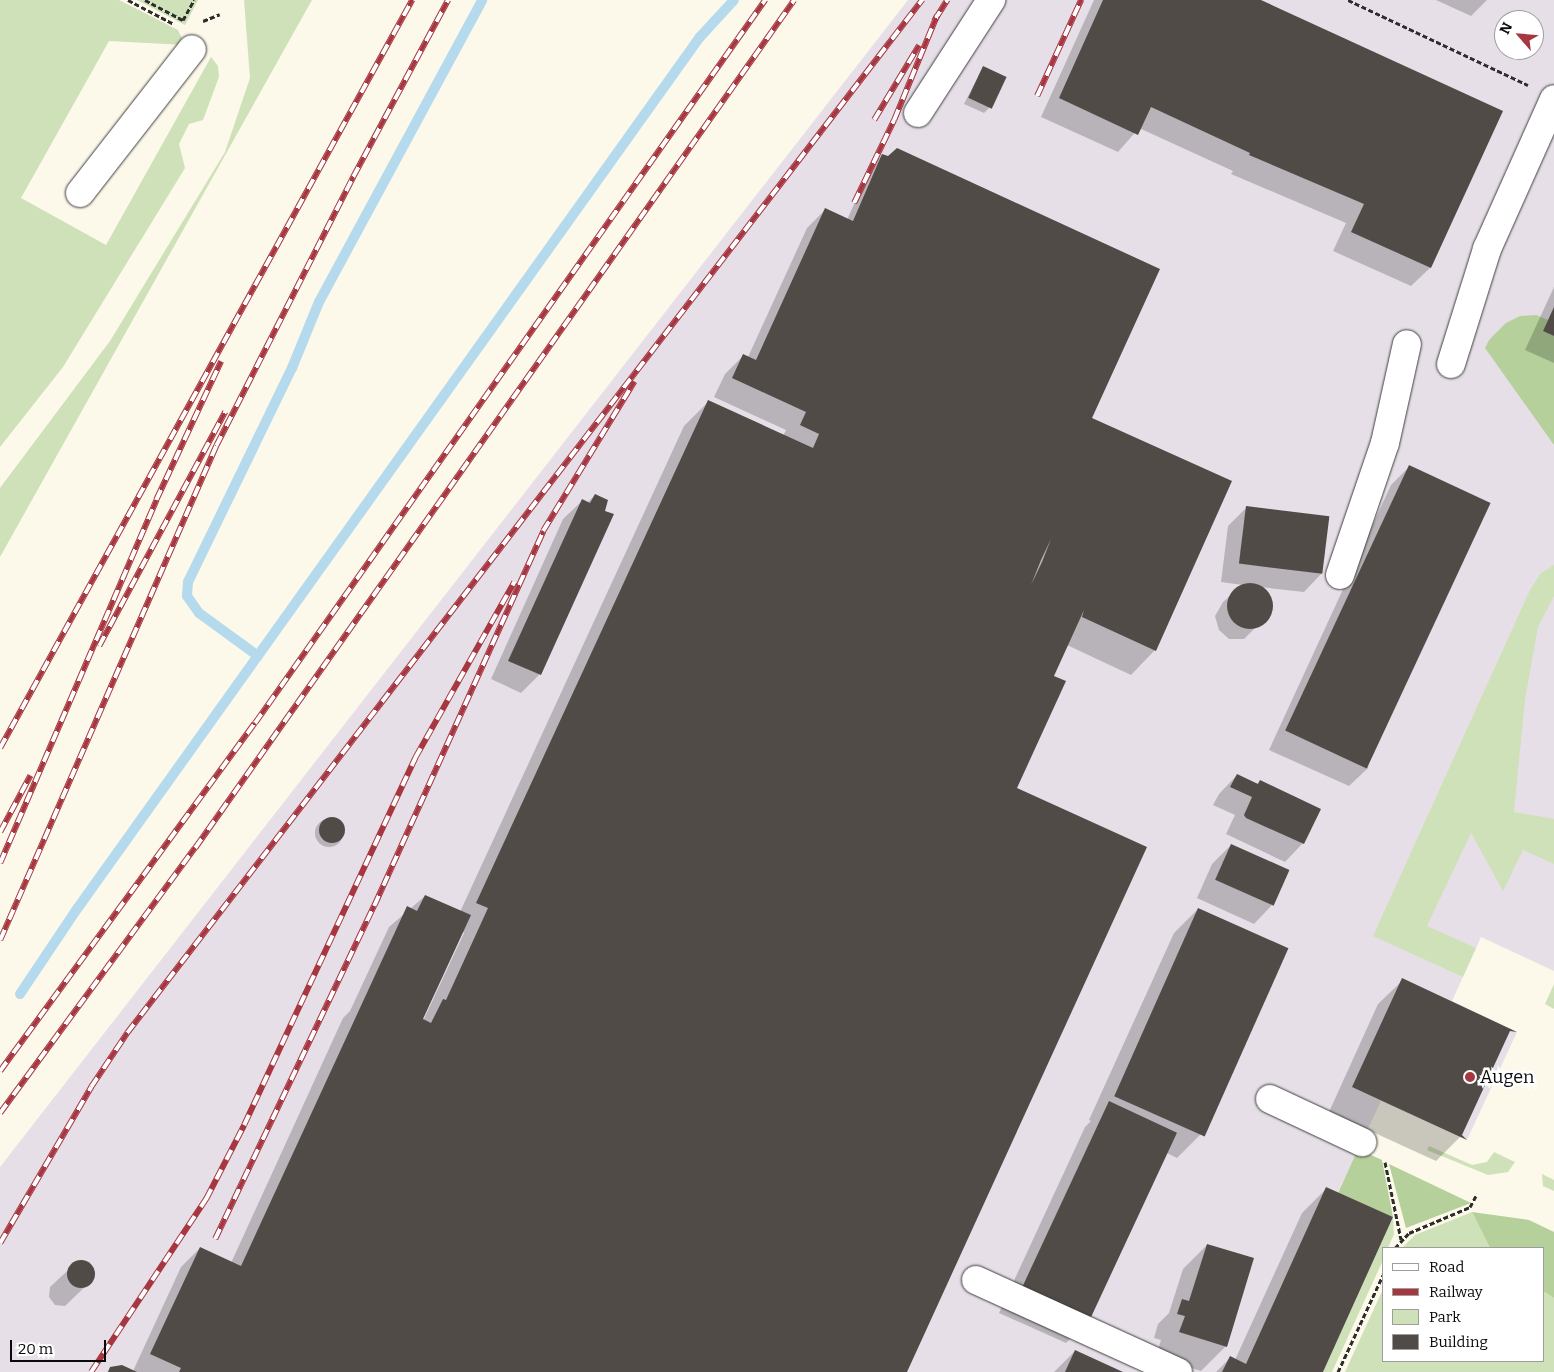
<!DOCTYPE html>
<html>
<head>
<meta charset="utf-8">
<style>
	body { margin:0 }
	#map { position:relative; width:1554px; height:1372px; overflow:hidden; background:#fcf8ea; font-family:Bitter,serif }
	div>[style] { position:absolute }
	.industrial>* { inset:0; background:#e7dfe8 }
	.green>* { inset:0; background:#cfe1b8 }
	.forest>* { inset:0; background:#b5d09a }
	.shadow>* { inset:0; background:#0003 }
	.round { border-radius:50% }
	.stream>* { height:10px; margin:-5px; padding:0 5px; transform-origin:5px; border-radius:5px; background:#b5daed }
	.building>* { inset:0; background:#514b48; transform-origin:0 0 }
	.path>* { height:3px; margin-top:-1.5px; transform-origin:0; background:repeating-linear-gradient(90deg,#2c2c2c 0 5px,transparent 0 7.5px) }
	.roads { filter:drop-shadow(0 0 1px #3d3d3d) drop-shadow(0 0 1px #3d3d3d) }
	.minor>* { height:28px; margin:-14px; padding:0 14px; transform-origin:14px; border-radius:14px; background:#fff }
	.rail>* { height:5.5px; margin-top:-2.75px; transform-origin:0; background:repeating-linear-gradient(90deg,#fff 0 11px,#a63640 0 22px); box-sizing:border-box; border-block:1px solid #a63640 }
	.dots>* { width:14px; height:14px; translate:-50% -50%; box-sizing:border-box; border:2px solid #fff; border-radius:50% }
	span { translate:-50% -50%; white-space:nowrap; text-align:center; line-height:1.15; -webkit-text-stroke:5px #fff; paint-order:stroke }
	.poi-label { font-size:18px; color:#0a0a0a }
	.left { translate:0 -50%; text-align:left }
	.legend { position:absolute; left:1382px; top:1247px; width:162px; height:115px; box-sizing:border-box; background:#fff; border:1px solid #9d9d9d; margin:0; padding:6px 9px; list-style:none; font-size:15px; color:#0a0a0a }
	.legend li { display:flex; align-items:center; gap:10px; height:25px }
	.legend b { width:25px; border:1px solid #9d9d9d }
	.north { position:absolute; left:1494px; top:10px; width:50px; height:50px; box-sizing:border-box; background:#fff; border:1px solid #9d9d9d; border-radius:50%; rotate:297deg; font-size:14px; font-weight:700; line-height:20px; text-align:center; color:#0a0a0a }
	.north::after { content:''; display:block; margin:auto; width:18px; height:22px; background:#a63640; clip-path:polygon(50% 0,100% 100%,50% 72%,0 100%) }
	.scale { position:absolute; left:10px; top:1340px; width:96px; height:22px; box-sizing:border-box; border:2px solid #0a0a0a; border-top:0; padding-left:6px; font-size:15px; line-height:18px; white-space:nowrap; color:#0a0a0a; -webkit-text-stroke:4px #fff; paint-order:stroke }
</style>
</head>
<body>
<div id="map">
	<div class="industrial">
		<i style="clip-path:polygon(evenodd,908px 0,1554px 0,1554px 971px,1481px 937px,1452px 1001px,1517px 1032px,1467px 1140px,1381px 1101px,1338px 1192px,1323px 1372px,0 1372px,0 1167px,908px 0,1504px 20px,1534px 20px,1534px 50px,1504px 50px,1504px 20px)"></i>
	</div>
	<div class="green">
		<i style="clip-path:polygon(0 0,119px 0,178px 30px,185px 45px,109px 41px,21px 198px,106px 245px,211px 57px,218px 66px,219px 77px,203px 120px,189px 124px,179px 144px,185px 168px,63px 367px,0 447px)"></i>
		<i style="clip-path:polygon(137px 0,198px 0,185px 25px)"></i>
		<i style="clip-path:polygon(244px 0,312px 0,0 557px,0 488px,110px 341px,225px 152px,250px 78px)"></i>
		<i style="clip-path:polygon(1554px 565px,1554px 596px,1538px 627px,1525px 700px,1514px 812px,1554px 819px,1554px 864px,1523px 850px,1503px 891px,1471px 833px,1427px 926px,1476px 948px,1463px 977px,1373px 936px,1530px 590px,1540px 574px)"></i>
		<i style="clip-path:polygon(1554px 984px,1554px 1009px,1545px 1004px)"></i>
		<i style="clip-path:polygon(1429px 1146px,1472px 1165px,1487px 1162px,1494px 1152px,1515px 1162px,1508px 1172px,1488px 1175px,1427px 1150px)"></i>
		<i style="clip-path:polygon(1542px 1174px,1554px 1180px,1554px 1191px,1543px 1186px)"></i>
		<i style="clip-path:polygon(1472px 1212px,1490px 1248px,1402px 1248px,1415px 1235px)"></i>
		<i style="clip-path:polygon(1393px 1217px,1394px 1234px,1388px 1248px,1383px 1248px,1383px 1260px,1332px 1372px,1323px 1372px)"></i>
		<i style="clip-path:polygon(1383px 1289px,1383px 1361px,1543px 1361px,1543px 1291px,1554px 1298px,1554px 1372px,1345px 1372px)"></i>
	</div>
	<div class="forest">
		<i style="clip-path:polygon(1536px 315px,1548px 320px,1543px 331px,1554px 336px,1554px 445px,1485px 348px,1489px 340px,1506px 323px,1520px 316px)"></i>
		<i style="clip-path:polygon(1358px 1149px,1382px 1160px,1393px 1217px,1338px 1193px)"></i>
		<i style="clip-path:polygon(1389px 1164px,1471px 1203px,1406px 1228px)"></i>
		<i style="clip-path:polygon(1472px 1212px,1529px 1220px,1554px 1232px,1554px 1298px,1543px 1291px,1543px 1248px,1490px 1248px)"></i>
	</div>
	<div class="shadow">
		<i style="clip-path:polygon(1094px 0,1258px 0,1501px 111px,1430px 268px,1411px 286px,1333px 251px,1346px 223px,1231px 174px,1233px 171px,1139px 128px,1118px 152px,1041px 117px)"></i>
		<i style="clip-path:polygon(1436px 0,1487px 0,1471px 16px)"></i>
		<i style="clip-path:polygon(983px 67px,990px 107px,984px 113px,964px 104px)"></i>
		<i style="clip-path:polygon(evenodd,882px 155px,1090px 419px,1155px 650px,1131px 675px,1067px 645px,1053px 676px,1015px 788px,906px 1372px,107px 1372px,111px 1368px,133px 1371px,181px 1267px,200px 1248px,231px 1263px,343px 1018px,350px 1011px,389px 927px,425px 896px,460px 912px,684px 426px,708px 402px,783px 436px,786px 430px,714px 397px,725px 374px,744px 355px,748px 357px,807px 228px,825px 210px,847px 220px,870px 168px,882px 155px,462px 931px,464px 933px,423px 1021px,422px 1017px,462px 931px)"></i>
		<i style="clip-path:polygon(1554px 287px,1554px 363px,1525px 350px)"></i>
		<i style="clip-path:polygon(1409px 467px,1368px 768px,1349px 786px,1269px 750px,1391px 485px)"></i>
		<i style="clip-path:polygon(595px 495px,603px 511px,612px 515px,540px 674px,521px 693px,491px 679px,563px 519px,582px 501px,587px 503px)"></i>
		<i style="clip-path:polygon(1247px 507px,1322px 573px,1304px 592px,1260px 587px,1270px 596px,1272px 611px,1244px 639px,1229px 639px,1219px 630px,1215px 616px,1223px 602px,1243px 585px,1221px 582px,1228px 526px)"></i>
		<i style="clip-path:polygon(1237px 775px,1257px 784px,1260px 781px,1303px 843px,1285px 862px,1226px 834px,1235px 815px,1213px 805px,1219px 794px)"></i>
		<i class="round" style="left:315px;top:819px;width:28px;height:28px"></i>
		<i style="clip-path:polygon(1231px 845px,1272px 905px,1254px 924px,1197px 898px,1212px 864px)"></i>
		<i style="clip-path:polygon(1198px 909px,1201px 1134px,1177px 1158px,1167px 1153px,1090px 1319px,1066px 1343px,999px 1313px,1085px 1127px,1091px 1121px,1089px 1120px,1174px 933px)"></i>
		<i style="clip-path:polygon(1403px 980px,1460px 1137px,1436px 1161px,1329px 1112px,1378px 1004px)"></i>
		<i style="clip-path:polygon(1326px 1189px,1321px 1372px,1216px 1372px,1230px 1358px,1235px 1360px,1302px 1213px)"></i>
		<i style="clip-path:polygon(1207px 1245px,1226px 1346px,1201px 1371px,1156px 1357px,1161px 1340px,1154px 1338px,1158px 1324px,1169px 1313px,1183px 1269px)"></i>
		<i style="clip-path:polygon(78px 1261px,88px 1263px,94px 1270px,92px 1280px,65px 1306px,55px 1305px,49px 1297px,50px 1287px)"></i>
		<i style="clip-path:polygon(1075px 1351px,1120px 1372px,1054px 1372px)"></i>
	</div>
	<div class="stream">
		<i style="left:258px;top:656px;width:73px;rotate:-143.9deg"></i>
		<i style="left:199px;top:613px;width:21px;rotate:-125deg"></i>
		<i style="left:187px;top:596px;width:14px;rotate:-86deg"></i>
		<i style="left:188px;top:582px;width:238px;rotate:-64.1deg"></i>
		<i style="left:292px;top:368px;width:71px;rotate:-67.8deg"></i>
		<i style="left:319px;top:302px;width:343px;rotate:-61.6deg"></i>
		<i style="left:20px;top:994px;width:102px;rotate:-56.2deg"></i>
		<i style="left:77px;top:909px;width:1072px;rotate:-54.46deg"></i>
		<i style="left:700px;top:37px;width:50px;rotate:-47.4deg"></i>
	</div>
	<div class="building">
		<i style="clip-path:polygon(1103px 0,1261px 0,1503px 111px,1431px 268px,1351px 232px,1364px 204px,1249px 155px,1250px 153px,1151px 107px,1138px 135px,1059px 98px)"></i>
		<i style="left:983px;top:66px;width:26px;height:35px;rotate:25deg"></i>
		<i style="clip-path:polygon(evenodd,897px 148px,1160px 269px,1092px 418px,1232px 481px,1156px 651px,1082px 617px,1084px 610px,1054px 676px,1066px 681px,1017px 788px,1147px 847px,907px 1372px,179px 1372px,181px 1368px,150px 1354px,200px 1247px,241px 1266px,407px 906px,417px 911px,425px 895px,471px 915px,423px 1019px,431px 1023px,443px 999px,446px 1000px,488px 908px,476px 903px,708px 400px,813px 448px,819px 434px,800px 425px,806px 412px,732px 378px,743px 354px,756px 360px,825px 208px,853px 221px,882px 154px,888px 156px,897px 148px,1051px 539px,1042px 562px,1031px 585px,1041px 560px,1051px 539px)"></i>
		<i style="clip-path:polygon(1554px 307px,1554px 336px,1543px 331px)"></i>
		<i style="left:1409px;top:465px;width:90px;height:293px;rotate:25deg"></i>
		<i style="clip-path:polygon(595px 494px,608px 500px,605px 511px,614px 514px,541px 675px,508px 661px,582px 499px,590px 503px)"></i>
		<i style="left:1246px;top:506px;width:84px;height:58px;rotate:7deg"></i>
		<i class="round" style="left:1227px;top:583px;width:46px;height:46px"></i>
		<i style="clip-path:polygon(1237px 774px,1258px 784px,1260px 780px,1321px 809px,1304px 844px,1246px 818px,1244px 815px,1252px 797px,1230px 787px)"></i>
		<i class="round" style="left:319px;top:817px;width:26px;height:26px"></i>
		<i style="left:1231px;top:844px;width:64px;height:39px;rotate:24deg"></i>
		<i style="left:1198px;top:908px;width:99px;height:206px;rotate:24deg"></i>
		<i style="clip-path:polygon(1402px 978px,1517px 1032px,1510px 1031px,1462px 1135px,1467px 1140px,1352px 1087px)"></i>
		<i style="left:1109px;top:1101px;width:75px;height:206px;rotate:25deg"></i>
		<i style="clip-path:polygon(1326px 1187px,1393px 1217px,1323px 1372px,1222px 1372px,1230px 1356px,1246px 1364px)"></i>
		<i style="clip-path:polygon(1207px 1244px,1254px 1258px,1227px 1347px,1179px 1332px,1185px 1316px,1177px 1314px,1182px 1299px,1189px 1301px)"></i>
		<i class="round" style="left:67px;top:1260px;width:28px;height:28px"></i>
		<i style="clip-path:polygon(1075px 1350px,1123px 1372px,1065px 1372px)"></i>
		<i style="clip-path:polygon(122px 1365px,137px 1372px,108px 1372px,110px 1367px)"></i>
	</div>
	<div class="path">
		<i style="left:128px;top:0;width:52px;rotate:27.6deg"></i>
		<i style="left:145px;top:0;width:43px;rotate:27.8deg"></i>
		<i style="left:183px;top:20px;width:23px;rotate:-61deg"></i>
		<i style="left:1348px;top:0;width:199px;rotate:25.3deg"></i>
		<i style="left:203px;top:21px;width:18px;rotate:-22deg"></i>
		<i style="left:1385px;top:1162px;width:79px;rotate:78.3deg"></i>
		<i style="left:1395px;top:1248px;width:21px;rotate:-47deg"></i>
		<i style="left:1409px;top:1233px;width:66px;rotate:-23.1deg"></i>
		<i style="left:1470px;top:1207px;width:15px;rotate:-62deg"></i>
		<i style="left:1338px;top:1372px;width:107px;rotate:-65.1deg"></i>
	</div>
	<div class="roads">
		<div class="minor">
			<i style="left:918px;top:113px;width:135px;rotate:-57.1deg"></i>
			<i style="left:80px;top:193px;width:182px;rotate:-52.1deg"></i>
			<i style="left:1451px;top:364px;width:121px;rotate:-72.6deg"></i>
			<i style="left:1487px;top:249px;width:164px;rotate:-65.9deg"></i>
			<i style="left:1340px;top:575px;width:139px;rotate:-71.2deg"></i>
			<i style="left:1385px;top:443px;width:101px;rotate:-77.5deg"></i>
			<i style="left:1270px;top:1099px;width:102px;rotate:25.1deg"></i>
			<i style="left:976px;top:1280px;width:222px;rotate:24.5deg"></i>
		</div>
	</div>
	<div class="rail">
		<i style="left:934px;top:21px;width:25px;rotate:-58deg"></i>
		<i style="left:1037px;top:96px;width:106px;rotate:-65.4deg"></i>
		<i style="left:874px;top:120px;width:87px;rotate:-59deg"></i>
		<i style="left:854px;top:203px;width:92px;rotate:-64.3deg"></i>
		<i style="left:894px;top:120px;width:113px;rotate:-67.7deg"></i>
		<i style="left:99px;top:646px;width:266px;rotate:-61.7deg"></i>
		<i style="left:0;top:748px;width:854px;rotate:-61.15deg"></i>
		<i style="left:0;top:832px;width:64px;rotate:-61.8deg"></i>
		<i style="left:0;top:863px;width:395px;rotate:-66.7deg"></i>
		<i style="left:156px;top:500px;width:153px;rotate:-64.9deg"></i>
		<i style="left:0;top:940px;width:539px;rotate:-66.38deg"></i>
		<i style="left:216px;top:446px;width:302px;rotate:-63deg"></i>
		<i style="left:353px;top:177px;width:201px;rotate:-61.8deg"></i>
		<i style="left:0;top:1071px;width:431px;rotate:-53.8deg"></i>
		<i style="left:255px;top:723px;width:885px;rotate:-54.8deg"></i>
		<i style="left:0;top:1113px;width:329px;rotate:-53.7deg"></i>
		<i style="left:195px;top:848px;width:1038px;rotate:-54.76deg"></i>
		<i style="left:215px;top:1239px;width:369px;rotate:-64.5deg"></i>
		<i style="left:374px;top:906px;width:411px;rotate:-65.7deg"></i>
		<i style="left:543px;top:531px;width:175px;rotate:-58.6deg"></i>
		<i style="left:0;top:1243px;width:181px;rotate:-59.7deg"></i>
		<i style="left:91px;top:1087px;width:65px;rotate:-56.3deg"></i>
		<i style="left:127px;top:1033px;width:1304px;rotate:-52.42deg"></i>
		<i style="left:91px;top:1372px;width:208px;rotate:-56.4deg"></i>
		<i style="left:206px;top:1199px;width:83px;rotate:-62.8deg"></i>
		<i style="left:244px;top:1125px;width:405px;rotate:-65deg"></i>
		<i style="left:415px;top:758px;width:202px;rotate:-60.6deg"></i>
	</div>
	<div class="dots">
		<i style="left:1470px;top:1077px;background:#a63640"></i>
	</div>
	<div class="poi-label">
		<span class="left" style="left:1480px;top:1077px">Augen</span>
	</div>
	<ul class="legend">
	<li><b style="height:6px;background:#fff"></b>Road</li>
	<li><b style="height:6px;background:#a63640"></b>Railway</li>
	<li><b style="height:14px;background:#cfe1b8"></b>Park</li>
	<li><b style="height:14px;background:#514b48"></b>Building</li>
	</ul>
	<div class="north">N</div>
	<div class="scale">20 m</div>
</div>
</body>
</html>
